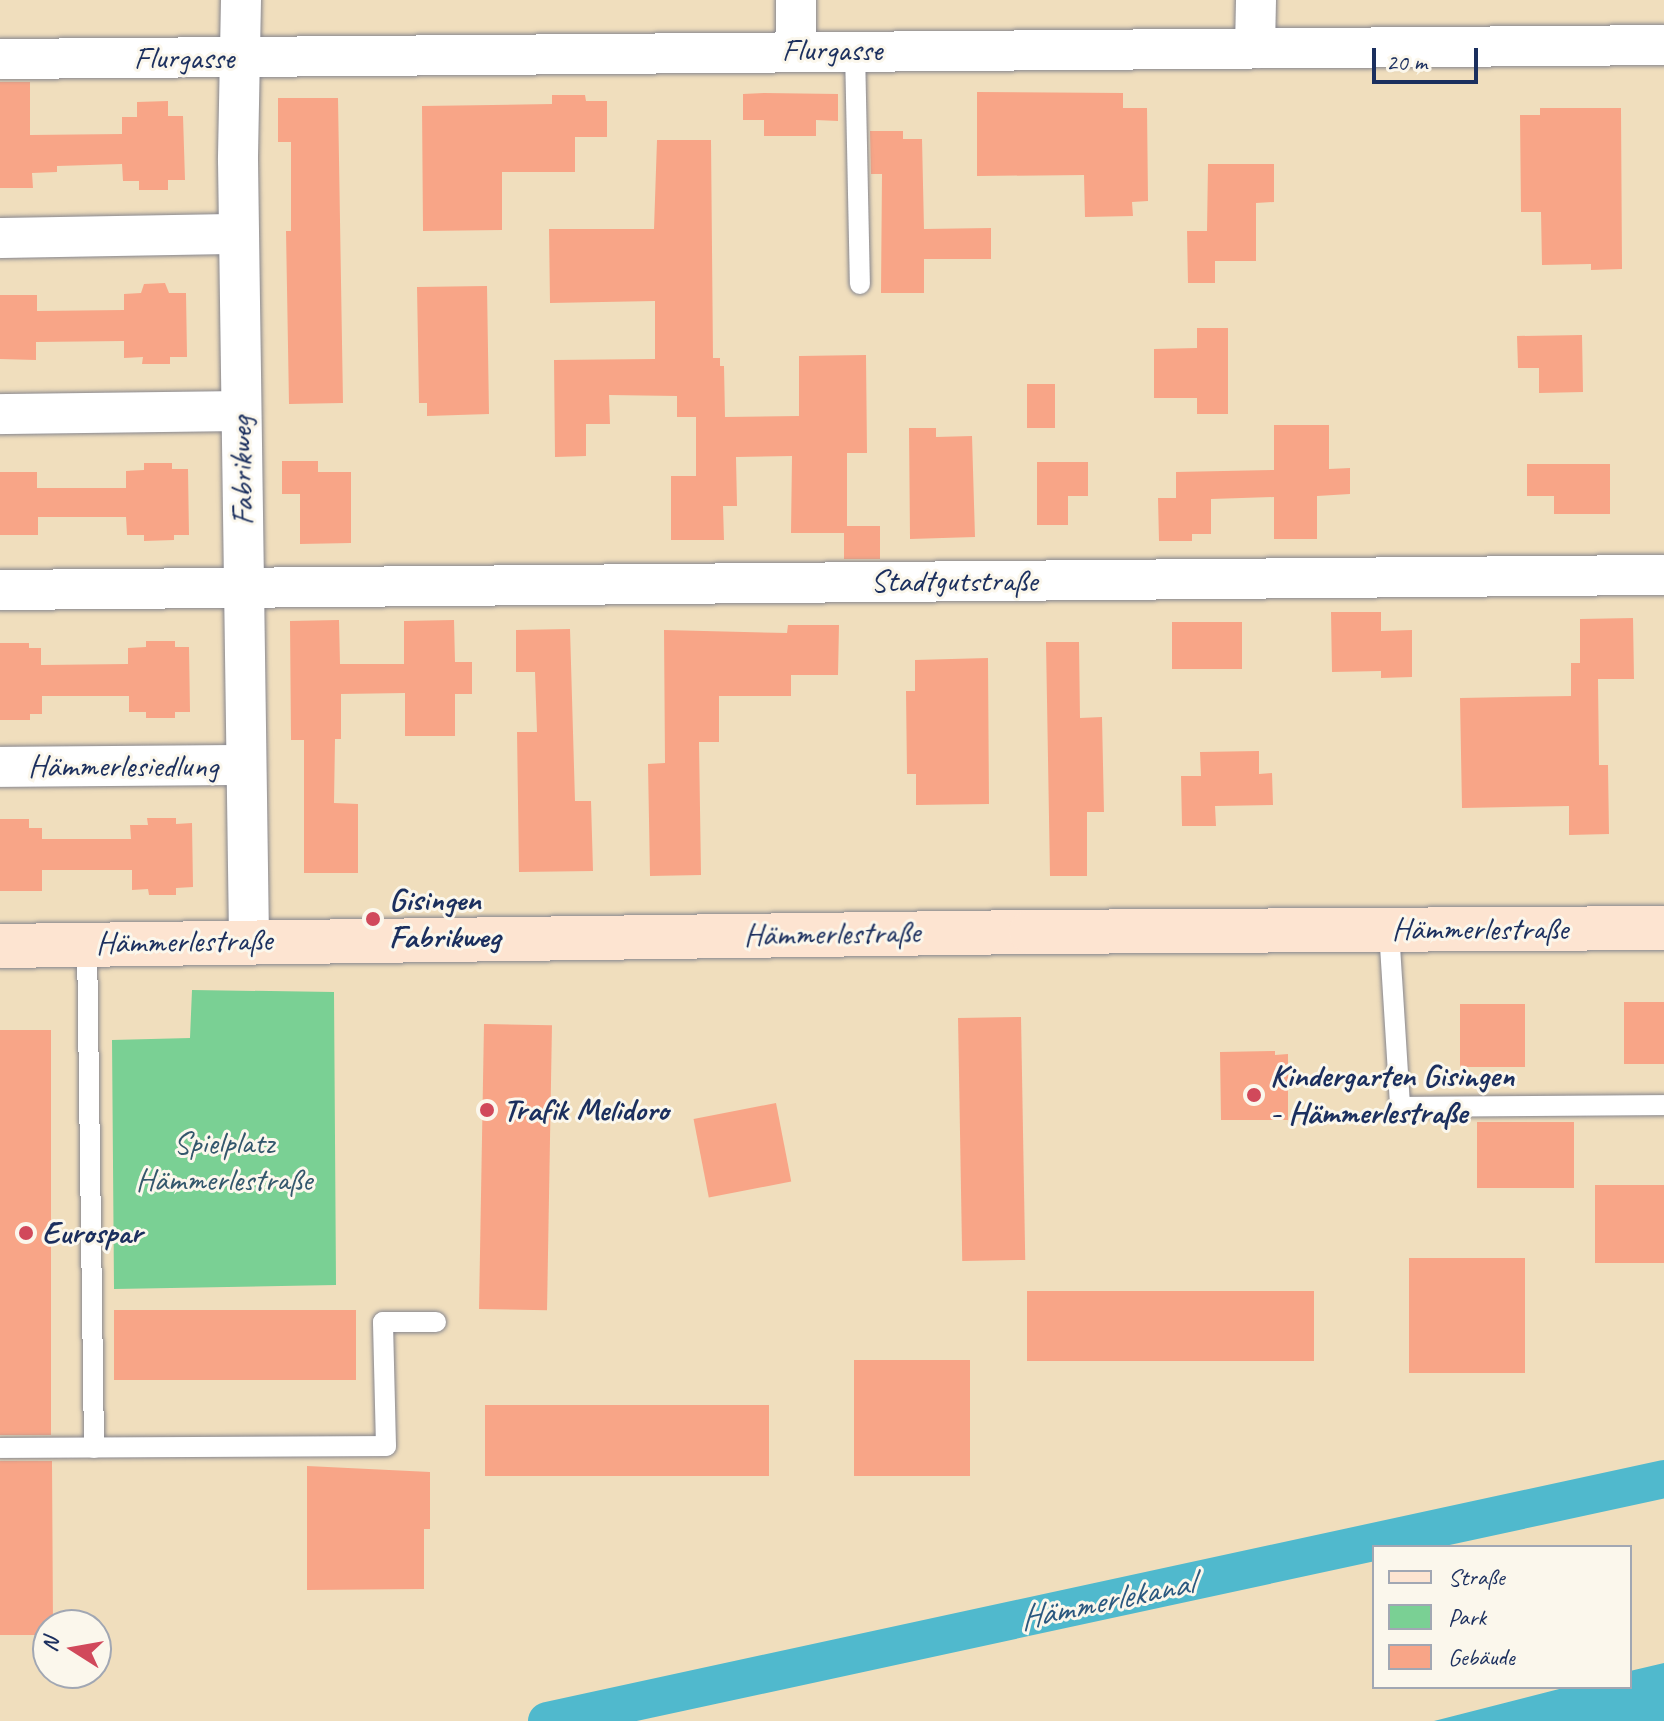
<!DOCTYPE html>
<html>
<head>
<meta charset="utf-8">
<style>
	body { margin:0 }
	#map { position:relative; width:1664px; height:1721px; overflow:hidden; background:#f0debd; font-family:Caveat,sans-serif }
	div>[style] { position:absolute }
	.green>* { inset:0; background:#7ad094 }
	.water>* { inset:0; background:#50b9cd }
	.canal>* { height:38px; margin:-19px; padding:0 19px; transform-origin:19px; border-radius:19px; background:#50b9cd }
	.building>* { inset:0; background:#f8a587; transform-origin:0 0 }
	.roads { filter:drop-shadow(0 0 2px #86868e) drop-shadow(0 0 2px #86868e) }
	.lane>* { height:20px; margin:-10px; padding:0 10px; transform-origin:10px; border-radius:10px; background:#fff }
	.street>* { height:40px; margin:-20px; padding:0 20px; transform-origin:20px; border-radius:20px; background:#fff }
	.secondary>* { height:44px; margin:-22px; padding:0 22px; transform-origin:22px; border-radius:22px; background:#fde4d1 }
	.dots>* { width:22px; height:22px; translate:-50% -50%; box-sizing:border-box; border:4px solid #fbf7ec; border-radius:50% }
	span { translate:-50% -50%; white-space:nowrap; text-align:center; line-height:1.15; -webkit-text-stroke:6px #fbf7ec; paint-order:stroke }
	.street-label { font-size:32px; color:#1b2f5e }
	.poi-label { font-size:32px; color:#1b2f5e; font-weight:700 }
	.left { translate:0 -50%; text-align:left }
	.park-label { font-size:32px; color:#33576c }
	.water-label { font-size:34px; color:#2b587f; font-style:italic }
	.legend { position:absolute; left:1372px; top:1545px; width:260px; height:144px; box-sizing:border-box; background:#fbf7ec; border:2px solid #a1a7b3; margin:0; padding:10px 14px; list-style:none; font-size:24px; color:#1b2f5e }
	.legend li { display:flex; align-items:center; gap:16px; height:40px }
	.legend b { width:40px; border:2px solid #a1a7b3 }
	.north { position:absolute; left:32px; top:1609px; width:80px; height:80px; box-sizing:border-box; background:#fbf7ec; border:2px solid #a1a7b3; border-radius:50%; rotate:281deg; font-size:22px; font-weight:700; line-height:32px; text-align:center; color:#1b2f5e }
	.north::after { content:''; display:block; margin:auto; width:28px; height:36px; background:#d1495b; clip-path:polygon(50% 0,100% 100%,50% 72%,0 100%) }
	.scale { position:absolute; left:1372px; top:48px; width:106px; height:36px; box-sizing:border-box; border:4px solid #1b2f5e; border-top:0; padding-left:10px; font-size:24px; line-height:28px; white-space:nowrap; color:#1b2f5e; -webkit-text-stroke:6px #fbf7ec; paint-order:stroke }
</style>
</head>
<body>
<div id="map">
	<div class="green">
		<i style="clip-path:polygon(192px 990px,334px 992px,336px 1285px,114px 1289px,112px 1040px,190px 1038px)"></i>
	</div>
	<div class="water">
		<i style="clip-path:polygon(1664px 1663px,1664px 1721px,1434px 1721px,1567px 1687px,1630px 1687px,1630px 1671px)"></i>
	</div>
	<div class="canal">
		<i style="left:547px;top:1721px;width:1143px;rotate:-12.22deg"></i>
	</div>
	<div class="building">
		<i style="clip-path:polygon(0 82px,30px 82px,30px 135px,122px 134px,122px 117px,137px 117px,137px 102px,168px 101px,168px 116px,183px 116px,185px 180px,168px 180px,168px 190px,139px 190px,139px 181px,123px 181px,122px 164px,57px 166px,57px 172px,32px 173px,33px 188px,0 188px)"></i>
		<i style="clip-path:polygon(977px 92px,1123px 93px,1123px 108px,1147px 108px,1148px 201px,1132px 202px,1133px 216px,1085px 217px,1084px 175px,977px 176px)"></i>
		<i style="clip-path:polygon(764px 93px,838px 94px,838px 121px,816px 120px,816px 136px,764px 136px,764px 120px,743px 120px,743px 94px)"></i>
		<i style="clip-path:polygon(552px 95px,585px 95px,586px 101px,607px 101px,607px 137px,575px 137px,575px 172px,502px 172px,502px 230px,423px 231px,422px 106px,552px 104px)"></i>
		<i style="clip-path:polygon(278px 98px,338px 98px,343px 403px,289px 404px,286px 231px,291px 231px,291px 142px,278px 142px)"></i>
		<i style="clip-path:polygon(1540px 108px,1621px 108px,1622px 269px,1591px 270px,1591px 264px,1542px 265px,1541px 212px,1521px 212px,1520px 115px,1540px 115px)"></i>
		<i style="clip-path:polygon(870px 131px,903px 131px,903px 139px,922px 139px,924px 229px,991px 228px,991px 259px,924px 259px,924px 293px,881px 293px,882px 174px,871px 174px)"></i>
		<i style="clip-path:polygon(657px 140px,711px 140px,713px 358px,720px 358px,720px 366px,724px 366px,725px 417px,799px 416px,799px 356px,866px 355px,867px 453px,847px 453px,847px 526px,880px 526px,880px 559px,844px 559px,844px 533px,791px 533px,792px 456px,736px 457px,737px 506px,723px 506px,724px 540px,671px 540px,671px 476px,696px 476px,696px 417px,677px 417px,677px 396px,609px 395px,610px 424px,586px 424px,586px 456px,555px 457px,554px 360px,655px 359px,655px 301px,550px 303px,549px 229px,654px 229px)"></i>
		<i style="clip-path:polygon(1208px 164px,1274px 164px,1274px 202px,1256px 203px,1256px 261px,1215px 261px,1215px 283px,1188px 283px,1187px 231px,1207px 231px)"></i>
		<i style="clip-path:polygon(165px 283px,169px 293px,186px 293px,187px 357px,170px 357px,170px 364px,142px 364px,143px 357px,124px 358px,124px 341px,36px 342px,36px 360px,0 359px,0 295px,37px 295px,37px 311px,124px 310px,124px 294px,141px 293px,144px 284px)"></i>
		<i style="clip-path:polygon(487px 286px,489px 414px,427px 416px,427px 403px,419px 403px,417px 287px)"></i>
		<i style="clip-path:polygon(1197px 328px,1228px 328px,1228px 414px,1197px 414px,1197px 398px,1154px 398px,1154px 349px,1197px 348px)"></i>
		<i style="clip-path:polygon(1582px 335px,1583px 392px,1539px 393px,1539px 368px,1518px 368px,1517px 336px)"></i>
		<i style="left:1027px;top:384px;width:28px;height:44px"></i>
		<i style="clip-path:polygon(1274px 425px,1329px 425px,1329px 469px,1350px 468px,1350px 494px,1317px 496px,1317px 539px,1274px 539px,1274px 497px,1211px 499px,1211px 534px,1192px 534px,1192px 541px,1159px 541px,1158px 498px,1176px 498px,1176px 472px,1274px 470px)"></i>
		<i style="clip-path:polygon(909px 428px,936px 428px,936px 437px,972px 436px,975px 537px,910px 539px)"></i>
		<i style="clip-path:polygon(282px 461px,318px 461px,318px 472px,351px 472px,351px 543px,300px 544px,300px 494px,282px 494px)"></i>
		<i style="clip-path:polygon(1037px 462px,1088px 462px,1088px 496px,1068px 496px,1068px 525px,1037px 525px)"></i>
		<i style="clip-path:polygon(144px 463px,172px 463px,172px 469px,188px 469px,189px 535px,174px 535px,174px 540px,144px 541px,144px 535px,127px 535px,126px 517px,38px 517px,38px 535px,0 535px,0 472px,37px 472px,37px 488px,126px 488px,126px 471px,144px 470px)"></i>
		<i style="clip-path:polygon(1527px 464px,1610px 464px,1610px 514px,1554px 514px,1554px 496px,1527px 496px)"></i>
		<i style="clip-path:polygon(1331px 612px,1381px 612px,1381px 631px,1412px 630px,1412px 677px,1381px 678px,1381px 671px,1332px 672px)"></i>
		<i style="clip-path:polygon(1633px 618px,1634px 679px,1598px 679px,1599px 765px,1608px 765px,1609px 834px,1569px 835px,1569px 806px,1462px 808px,1460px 698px,1571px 696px,1571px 663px,1580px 663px,1580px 619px)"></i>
		<i style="clip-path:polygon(339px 620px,340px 664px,404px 664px,404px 621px,454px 620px,455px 662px,472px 662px,472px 694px,455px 694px,455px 736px,405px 736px,405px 693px,341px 694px,341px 739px,335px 739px,334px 803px,358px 804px,358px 873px,304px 873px,304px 740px,291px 740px,290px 621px)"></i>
		<i style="left:1242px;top:622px;width:47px;height:70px;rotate:90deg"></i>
		<i style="clip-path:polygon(788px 625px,839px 625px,838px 675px,791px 675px,791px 696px,719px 696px,719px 742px,699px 742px,701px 875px,650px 876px,648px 764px,665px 763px,664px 630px,787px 633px)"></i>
		<i style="clip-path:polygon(570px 629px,575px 801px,591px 801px,593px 871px,519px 872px,517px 732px,537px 732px,535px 672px,516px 672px,516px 630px)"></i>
		<i style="clip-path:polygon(146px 641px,175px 641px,175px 647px,189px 647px,190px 712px,175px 712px,175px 718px,146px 718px,146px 712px,129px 712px,129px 696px,42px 696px,42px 714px,30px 714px,30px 720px,0 720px,0 643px,29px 643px,29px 648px,41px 648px,41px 665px,128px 664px,128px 648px,146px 647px)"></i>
		<i style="clip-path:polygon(1046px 642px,1079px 642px,1080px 718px,1102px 717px,1104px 812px,1087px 812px,1087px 876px,1050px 876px)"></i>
		<i style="clip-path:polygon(988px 658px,989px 804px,916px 805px,916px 774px,907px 774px,906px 691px,915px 691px,915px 660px)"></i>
		<i style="clip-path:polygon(1259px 751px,1259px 774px,1272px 773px,1273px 805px,1215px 806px,1216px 826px,1182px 826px,1181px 776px,1201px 776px,1200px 752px)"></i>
		<i style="clip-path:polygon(147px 818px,176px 818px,176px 824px,192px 823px,193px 887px,176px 888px,176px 895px,149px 895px,148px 889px,132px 890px,132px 870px,42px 870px,42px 891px,0 891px,0 819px,29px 819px,29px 828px,42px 828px,42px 839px,131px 839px,130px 825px,148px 825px)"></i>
		<i style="left:1664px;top:1002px;width:62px;height:40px;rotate:90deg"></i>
		<i style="left:1460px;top:1004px;width:65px;height:63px"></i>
		<i style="left:1021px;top:1017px;width:243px;height:63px;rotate:89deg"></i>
		<i style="left:484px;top:1024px;width:68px;height:285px;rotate:1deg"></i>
		<i style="left:51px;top:1030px;width:405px;height:51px;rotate:90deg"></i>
		<i style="clip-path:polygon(1275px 1051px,1275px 1055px,1288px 1054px,1288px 1120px,1221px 1120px,1220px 1052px)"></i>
		<i style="left:776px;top:1103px;width:80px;height:84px;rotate:79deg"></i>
		<i style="left:1574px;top:1122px;width:66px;height:97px;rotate:90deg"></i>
		<i style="left:1595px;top:1185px;width:69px;height:78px"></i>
		<i style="left:1525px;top:1258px;width:115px;height:116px;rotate:90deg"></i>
		<i style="left:1314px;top:1291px;width:70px;height:287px;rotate:90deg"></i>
		<i style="left:356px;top:1310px;width:70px;height:242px;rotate:90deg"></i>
		<i style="left:970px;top:1360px;width:116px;height:116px;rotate:90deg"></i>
		<i style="left:769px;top:1405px;width:71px;height:284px;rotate:90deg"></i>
		<i style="clip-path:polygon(0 1461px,52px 1461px,53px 1625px,48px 1625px,48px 1635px,0 1635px)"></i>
		<i style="clip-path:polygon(307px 1466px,430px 1472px,430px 1529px,424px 1529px,424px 1589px,307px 1590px)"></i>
	</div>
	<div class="roads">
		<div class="lane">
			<i style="left:855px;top:50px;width:234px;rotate:88.8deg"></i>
			<i style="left:1389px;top:930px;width:177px;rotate:86.4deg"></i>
			<i style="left:1400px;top:1107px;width:264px;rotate:-0.4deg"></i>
			<i style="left:87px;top:944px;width:504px;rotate:89.2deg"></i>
			<i style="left:0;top:1448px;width:386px;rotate:-0.3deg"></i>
			<i style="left:386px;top:1446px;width:124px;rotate:-91.4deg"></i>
			<i style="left:383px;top:1322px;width:53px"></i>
		</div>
		<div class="street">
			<i style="left:241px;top:0;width:160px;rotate:91.1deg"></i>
			<i style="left:238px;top:160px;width:781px;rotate:89.19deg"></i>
			<i style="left:1255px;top:48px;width:48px;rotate:-88.8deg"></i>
			<i style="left:796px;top:50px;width:50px;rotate:-90deg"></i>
			<i style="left:0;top:59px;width:1664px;rotate:-0.48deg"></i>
			<i style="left:0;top:238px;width:239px;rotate:-1deg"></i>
			<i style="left:0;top:414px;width:241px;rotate:-0.7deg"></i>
			<i style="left:0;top:590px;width:1664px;rotate:-0.52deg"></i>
			<i style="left:0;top:767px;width:246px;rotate:-0.5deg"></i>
		</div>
		<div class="secondary">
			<i style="left:0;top:946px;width:1031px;rotate:-0.78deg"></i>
			<i style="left:1031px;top:932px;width:633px;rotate:-0.36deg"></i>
		</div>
	</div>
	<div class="dots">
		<i style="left:373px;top:919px;background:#d1495b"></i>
		<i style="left:1254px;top:1095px;background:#d1495b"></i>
		<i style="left:487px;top:1110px;background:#d1495b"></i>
		<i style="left:26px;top:1233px;background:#d1495b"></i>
	</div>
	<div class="street-label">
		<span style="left:832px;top:50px">Flurgasse</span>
		<span style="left:184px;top:58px">Flurgasse</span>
		<span style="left:242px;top:471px;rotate:-91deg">Fabrikweg</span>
		<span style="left:954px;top:581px">Stadtgutstraße</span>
		<span style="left:123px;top:766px">Hämmerlesiedlung</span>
		<span style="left:1480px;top:929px">Hämmerlestraße</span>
		<span style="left:832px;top:934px;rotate:-1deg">Hämmerlestraße</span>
		<span style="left:184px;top:942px;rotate:-1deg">Hämmerlestraße</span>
	</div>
	<div class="poi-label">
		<span class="left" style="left:389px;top:919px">Gisingen<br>Fabrikweg</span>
		<span class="left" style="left:1270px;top:1095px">Kindergarten Gisingen<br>- Hämmerlestraße</span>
		<span class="left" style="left:503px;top:1110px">Trafik Melidoro</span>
		<span class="left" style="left:42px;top:1233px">Eurospar</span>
	</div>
	<div class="park-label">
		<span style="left:224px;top:1162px">Spielplatz<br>Hämmerlestraße</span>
	</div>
	<div class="water-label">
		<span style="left:1106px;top:1600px;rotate:-12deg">Hämmerlekanal</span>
	</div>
	<ul class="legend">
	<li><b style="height:10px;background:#fde4d1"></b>Straße</li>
	<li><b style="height:22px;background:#7ad094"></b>Park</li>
	<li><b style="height:22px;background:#f8a587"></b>Gebäude</li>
	</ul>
	<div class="north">N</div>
	<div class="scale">20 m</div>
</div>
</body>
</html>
